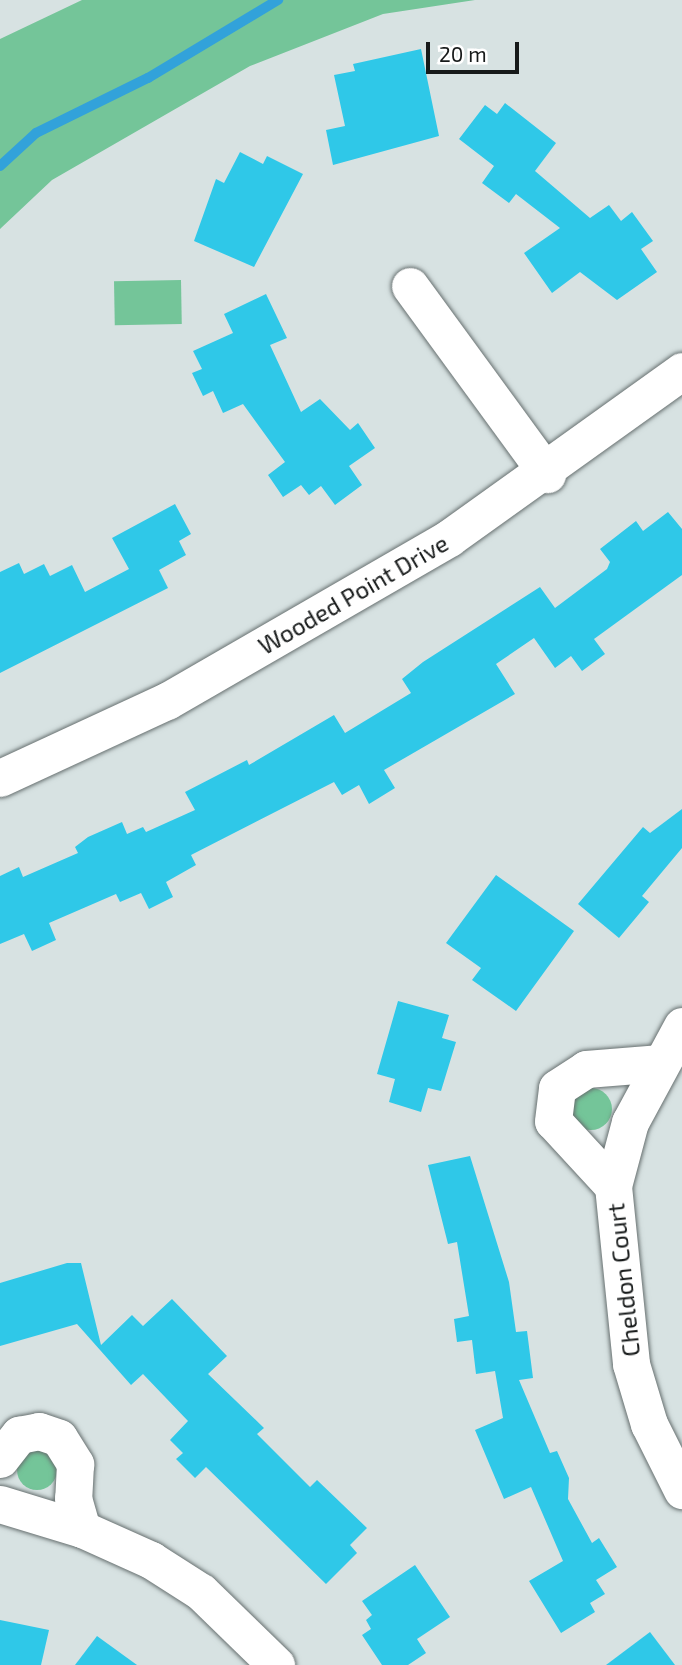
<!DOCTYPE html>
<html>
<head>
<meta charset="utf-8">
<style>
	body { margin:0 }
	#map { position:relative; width:682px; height:1665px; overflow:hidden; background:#d7e2e2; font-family:"Exo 2",sans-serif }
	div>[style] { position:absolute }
	.green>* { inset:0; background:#74c599; transform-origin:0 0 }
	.round { border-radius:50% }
	.stream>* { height:10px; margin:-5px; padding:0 5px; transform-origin:5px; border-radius:5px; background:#32a2da }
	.building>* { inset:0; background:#2fc8e8 }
	.roads { filter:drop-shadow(0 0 2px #677070) drop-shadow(0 0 2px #677070) }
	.minor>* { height:37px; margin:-18.5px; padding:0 18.5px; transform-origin:18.5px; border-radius:18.5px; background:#fff }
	span { translate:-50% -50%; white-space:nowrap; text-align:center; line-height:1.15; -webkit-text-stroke:5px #fff; paint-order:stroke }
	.street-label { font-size:24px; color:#171a1a }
	.scale { position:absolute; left:426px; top:42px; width:93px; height:32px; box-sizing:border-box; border:4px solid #171a1a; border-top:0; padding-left:9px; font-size:21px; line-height:24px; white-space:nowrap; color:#171a1a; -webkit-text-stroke:5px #fff; paint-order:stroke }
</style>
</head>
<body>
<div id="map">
	<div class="green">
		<i style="clip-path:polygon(82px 0,475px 0,383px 14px,250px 66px,52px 180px,0 229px,0 39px)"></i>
		<i style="left:181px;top:280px;width:44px;height:67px;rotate:89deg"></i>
		<i class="round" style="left:570px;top:1088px;width:42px;height:42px"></i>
		<i class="round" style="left:17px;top:1450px;width:40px;height:40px"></i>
	</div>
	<div class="stream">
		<i style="left:0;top:166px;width:49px;rotate:-42.5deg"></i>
		<i style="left:36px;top:133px;width:125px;rotate:-26.2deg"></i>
		<i style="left:148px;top:78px;width:152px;rotate:-31deg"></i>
	</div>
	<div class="building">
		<i style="clip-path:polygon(421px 49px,439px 136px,333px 165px,326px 130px,345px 126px,334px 75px,355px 71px,353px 64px)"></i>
		<i style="clip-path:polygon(505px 103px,556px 143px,535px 171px,590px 218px,609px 205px,621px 221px,632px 212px,653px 241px,641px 249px,657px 272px,617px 300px,580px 272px,552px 293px,524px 253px,560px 228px,516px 194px,509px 203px,482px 183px,494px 166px,459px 139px,485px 105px,497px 114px)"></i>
		<i style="clip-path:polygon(240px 152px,263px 164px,267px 156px,303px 174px,254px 267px,194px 241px,216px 179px,224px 183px)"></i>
		<i style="clip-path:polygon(266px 294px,287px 338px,270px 345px,301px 412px,320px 399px,350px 430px,358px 423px,375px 448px,349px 466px,362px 485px,335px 505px,321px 486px,309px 495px,301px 485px,283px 497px,268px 475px,285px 462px,243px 404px,223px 413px,213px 391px,203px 396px,192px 373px,202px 369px,193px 351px,233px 333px,224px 314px)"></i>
		<i style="clip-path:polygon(175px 504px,191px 534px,179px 541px,186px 555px,159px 570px,168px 588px,0 673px,0 572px,19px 563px,24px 574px,44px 564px,50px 576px,72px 565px,85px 592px,129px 569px,112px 538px)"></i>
		<i style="clip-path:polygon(668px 512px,682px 529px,682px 575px,594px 639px,605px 654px,582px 671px,571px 656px,555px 668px,534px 638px,496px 664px,515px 694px,384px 770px,395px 788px,369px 804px,359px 785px,342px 795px,334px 782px,191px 855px,196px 865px,166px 882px,173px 897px,149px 909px,141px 893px,120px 902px,116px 894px,49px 923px,56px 940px,32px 951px,24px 934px,0 944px,0 876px,19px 867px,23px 877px,78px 853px,75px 847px,88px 837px,122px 822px,127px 834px,143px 827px,146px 832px,195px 810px,185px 792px,247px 760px,249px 765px,334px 715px,345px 733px,411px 693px,402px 679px,423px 662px,540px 587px,555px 608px,607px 569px,610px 562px,600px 549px,636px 521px,643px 531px)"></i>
		<i style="clip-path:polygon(682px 809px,682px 848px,642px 896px,649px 902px,619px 938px,578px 904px,643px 827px,650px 833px)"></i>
		<i style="clip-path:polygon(496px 875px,574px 931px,516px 1011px,472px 980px,481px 968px,446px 943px)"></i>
		<i style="clip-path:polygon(398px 1001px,449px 1015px,442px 1038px,456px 1042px,441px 1091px,428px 1088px,421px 1112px,389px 1102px,395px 1079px,377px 1074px)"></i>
		<i style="clip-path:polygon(470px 1156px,509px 1282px,516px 1332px,527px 1331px,533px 1378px,519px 1380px,550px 1453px,557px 1451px,569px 1478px,568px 1499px,592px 1543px,599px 1538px,617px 1567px,596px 1580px,605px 1594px,590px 1603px,595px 1612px,561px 1633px,529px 1581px,563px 1561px,531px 1487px,504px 1499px,475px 1430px,503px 1418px,495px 1371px,476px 1374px,472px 1340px,457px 1342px,454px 1319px,469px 1316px,457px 1242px,448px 1244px,428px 1165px)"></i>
		<i style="clip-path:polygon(67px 1263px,81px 1263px,101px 1345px,132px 1315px,143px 1326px,172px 1299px,227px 1356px,208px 1374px,264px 1428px,257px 1434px,310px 1487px,317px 1480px,367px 1528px,350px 1545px,357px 1553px,326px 1584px,206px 1467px,195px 1478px,176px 1459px,183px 1453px,170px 1440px,188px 1421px,143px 1374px,131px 1385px,77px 1324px,0 1346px,0 1283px)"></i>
		<i style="clip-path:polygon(415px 1565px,450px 1617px,417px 1639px,426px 1653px,408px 1665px,382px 1665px,362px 1635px,371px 1629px,366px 1620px,372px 1615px,362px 1601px)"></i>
		<i style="clip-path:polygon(0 1620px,49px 1630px,41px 1665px,0 1665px)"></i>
		<i style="clip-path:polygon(650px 1632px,675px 1665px,606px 1665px)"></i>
		<i style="clip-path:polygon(97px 1636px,137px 1665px,75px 1665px)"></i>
	</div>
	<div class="roads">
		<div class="minor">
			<i style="left:410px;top:286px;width:233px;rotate:53.9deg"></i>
			<i style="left:0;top:778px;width:184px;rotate:-24.8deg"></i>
			<i style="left:167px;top:701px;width:326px;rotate:-30deg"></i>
			<i style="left:449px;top:538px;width:287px;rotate:-35.6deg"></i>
			<i style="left:682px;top:1026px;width:109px;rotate:118.4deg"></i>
			<i style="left:630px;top:1122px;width:66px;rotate:104.9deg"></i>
			<i style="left:613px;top:1186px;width:179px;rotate:84.2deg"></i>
			<i style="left:631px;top:1364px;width:63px;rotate:73.3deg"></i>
			<i style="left:649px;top:1424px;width:74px;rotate:63.4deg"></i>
			<i style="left:613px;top:1186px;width:88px;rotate:-132.7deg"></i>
			<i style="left:553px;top:1121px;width:33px;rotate:-83deg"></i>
			<i style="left:557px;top:1088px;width:35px;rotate:-33deg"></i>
			<i style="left:586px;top:1069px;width:75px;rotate:-4.6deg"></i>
			<i style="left:0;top:1459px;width:31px;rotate:-52deg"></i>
			<i style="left:19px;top:1435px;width:20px;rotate:-11deg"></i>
			<i style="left:39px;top:1431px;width:21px;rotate:19deg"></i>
			<i style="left:59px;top:1438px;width:31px;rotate:58deg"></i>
			<i style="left:75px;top:1464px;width:34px;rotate:93deg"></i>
			<i style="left:73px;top:1498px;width:32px;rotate:74deg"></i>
			<i style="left:0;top:1504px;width:86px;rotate:17deg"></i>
			<i style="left:82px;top:1529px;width:76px;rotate:24.2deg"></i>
			<i style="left:151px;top:1560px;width:59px;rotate:32.6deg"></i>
			<i style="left:201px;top:1592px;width:105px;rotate:44.2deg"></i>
		</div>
	</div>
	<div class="street-label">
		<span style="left:353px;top:594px;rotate:-30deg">Wooded Point Drive</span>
		<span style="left:623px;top:1280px;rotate:-96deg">Cheldon Court</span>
	</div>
	<div class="scale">20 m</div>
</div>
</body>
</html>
